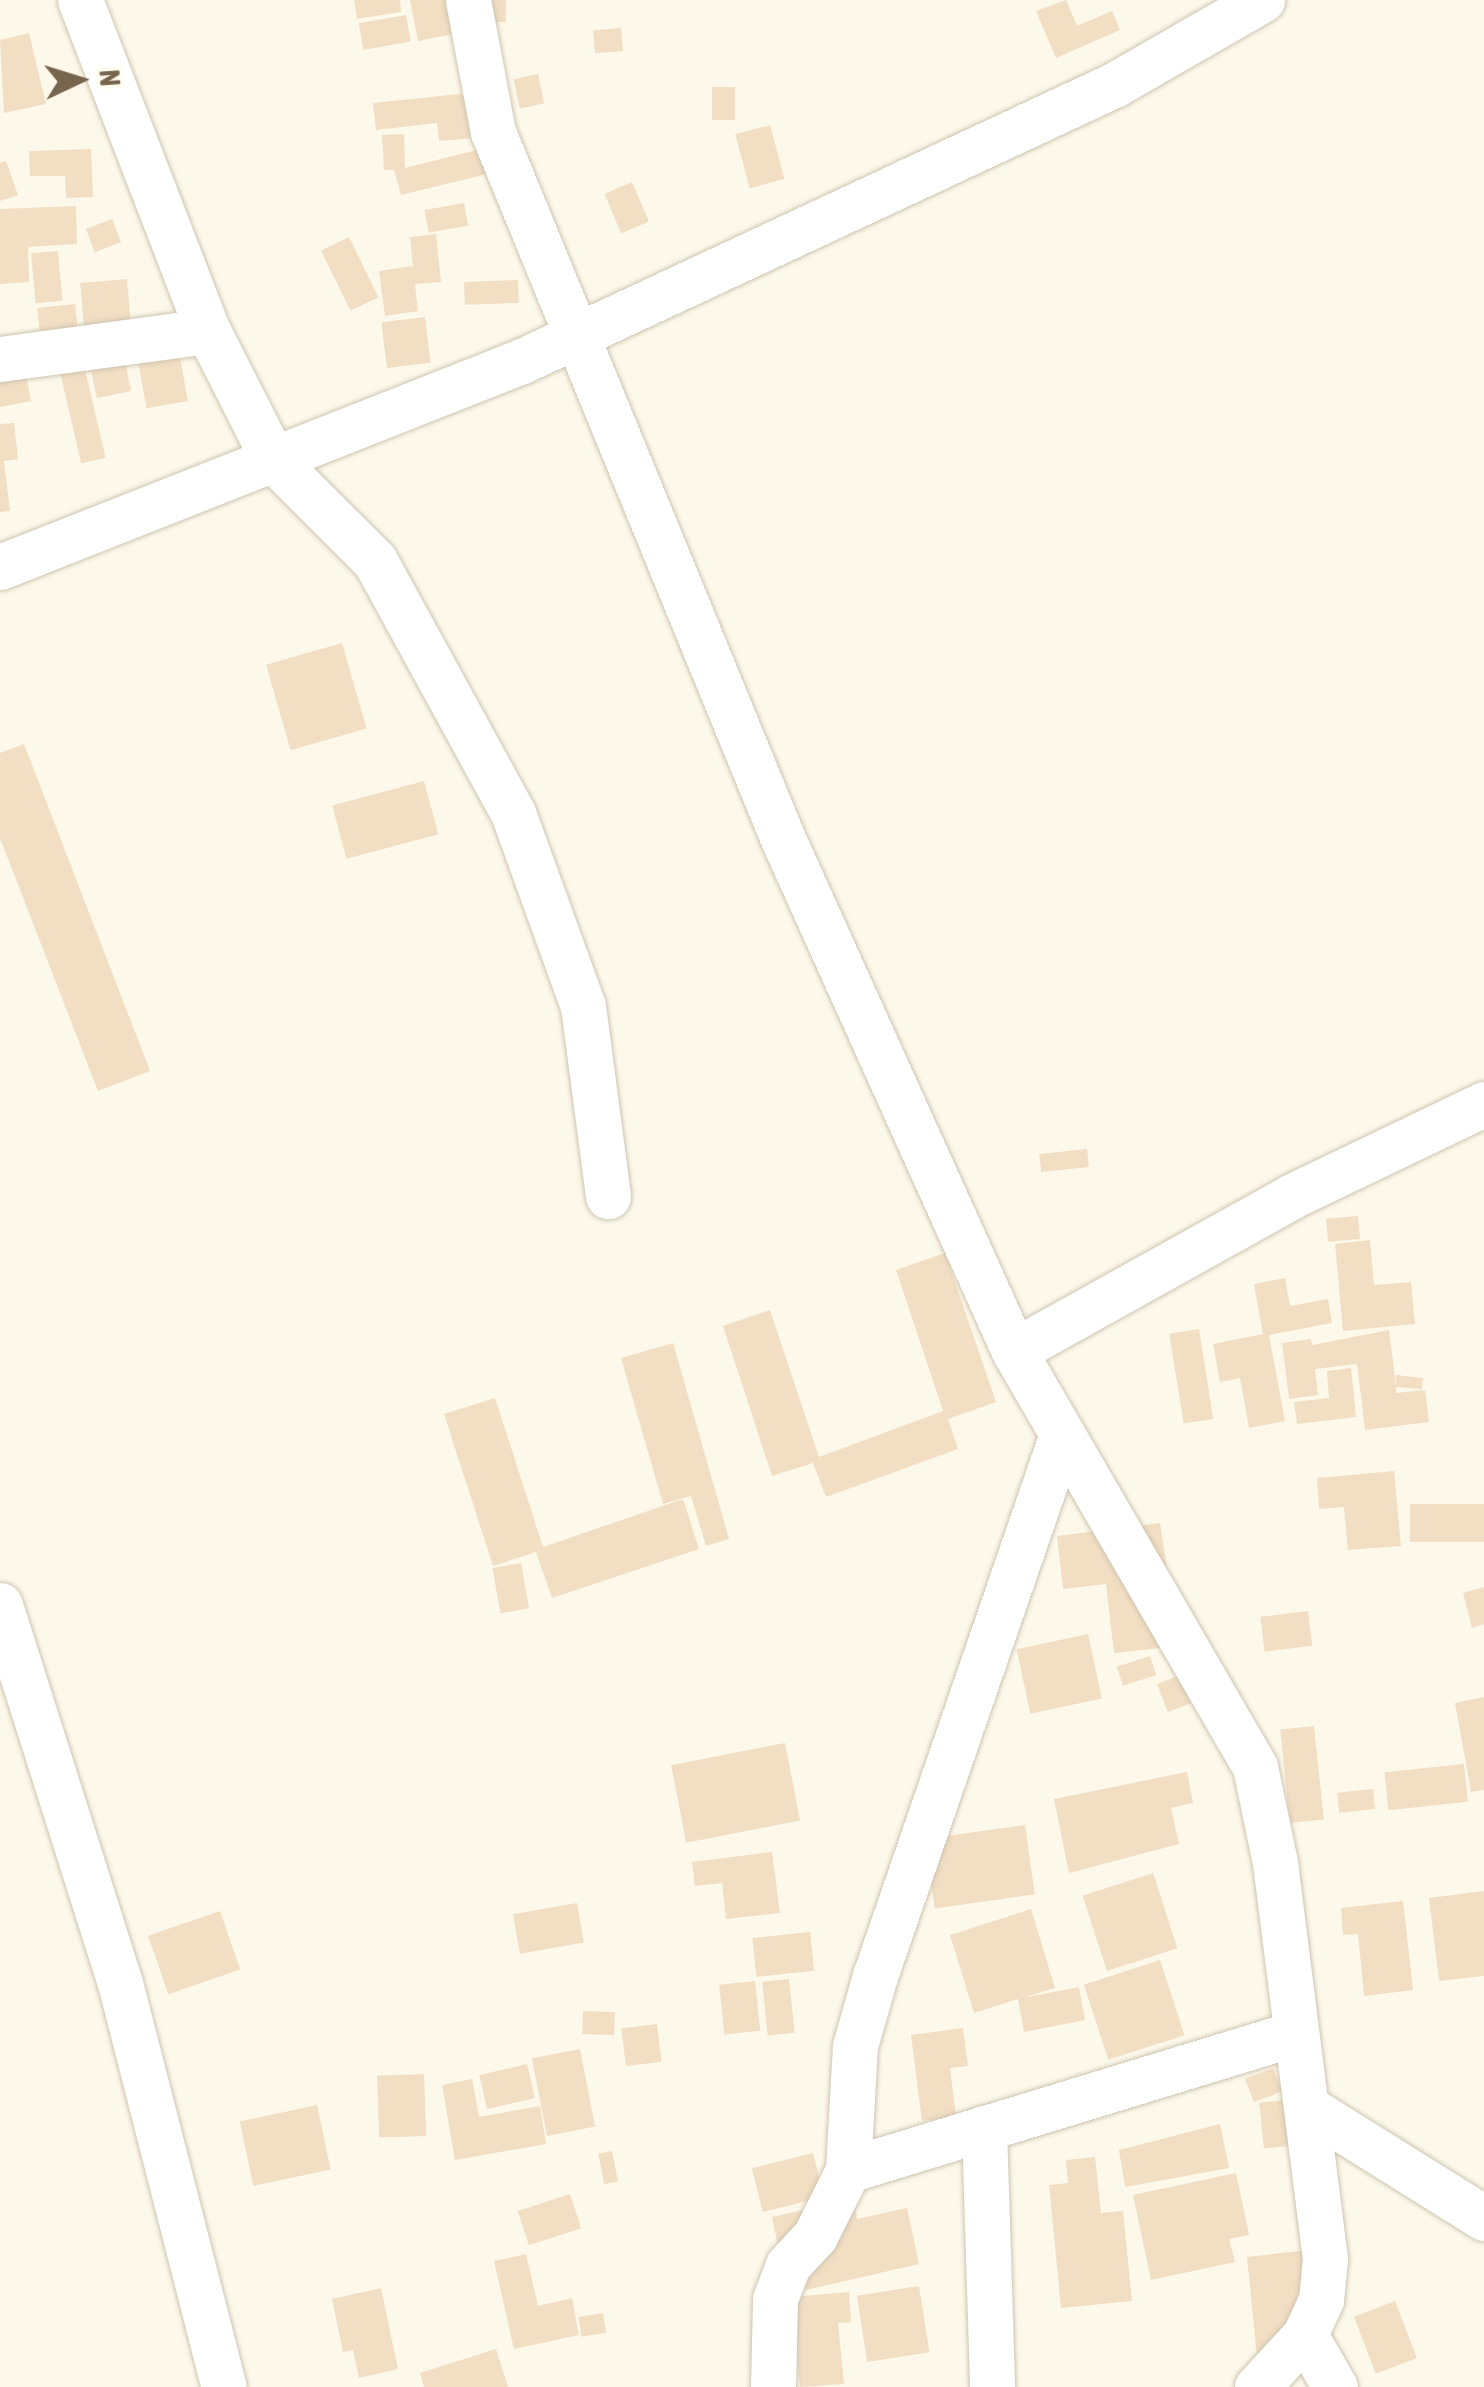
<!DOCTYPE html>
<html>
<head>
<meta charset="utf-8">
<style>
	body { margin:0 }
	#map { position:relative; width:1484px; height:2387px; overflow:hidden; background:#fcf9eb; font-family:"Asap Condensed",sans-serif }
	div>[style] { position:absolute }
	.building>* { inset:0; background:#f1dec3; transform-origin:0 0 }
	.roads { filter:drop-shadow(0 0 2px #cfc4b0) drop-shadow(0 0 2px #cfc4b0) }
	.minor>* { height:45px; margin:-22.5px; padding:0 22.5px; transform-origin:22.5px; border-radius:22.5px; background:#fff }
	span { translate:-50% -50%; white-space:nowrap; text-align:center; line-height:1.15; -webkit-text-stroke:8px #fffcf1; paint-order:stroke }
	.north { position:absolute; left:30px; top:30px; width:100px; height:100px; -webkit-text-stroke:8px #fffcf1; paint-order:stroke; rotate:86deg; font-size:28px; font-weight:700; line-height:40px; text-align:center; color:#78654e }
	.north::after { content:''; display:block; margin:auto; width:35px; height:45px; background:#78654e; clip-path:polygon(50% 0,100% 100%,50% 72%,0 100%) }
</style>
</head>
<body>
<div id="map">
	<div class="building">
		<i style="clip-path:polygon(354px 0,400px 0,401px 12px,357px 19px)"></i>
		<i style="clip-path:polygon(410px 0,447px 0,454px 34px,418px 41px)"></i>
		<i style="left:482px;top:0;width:24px;height:22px"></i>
		<i style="clip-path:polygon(1066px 0,1077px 26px,1112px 11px,1120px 30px,1056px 58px,1036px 11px)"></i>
		<i style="left:406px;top:15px;width:27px;height:48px;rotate:80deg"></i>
		<i style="left:621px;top:28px;width:23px;height:28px;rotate:85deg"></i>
		<i style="clip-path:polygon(29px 33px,46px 104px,4px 113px,0 40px)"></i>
		<i style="left:538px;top:74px;width:30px;height:25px;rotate:78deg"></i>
		<i style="left:712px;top:87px;width:23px;height:33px"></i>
		<i style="clip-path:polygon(469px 93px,474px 138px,439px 141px,437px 123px,376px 130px,373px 103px)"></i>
		<i style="left:770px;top:125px;width:56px;height:36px;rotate:75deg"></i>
		<i style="clip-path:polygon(404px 134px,405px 168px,481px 149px,487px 174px,401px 195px,394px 170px,384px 170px,382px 135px)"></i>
		<i style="clip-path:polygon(91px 149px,93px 197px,66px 198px,65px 176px,30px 176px,29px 151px)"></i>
		<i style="clip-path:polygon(6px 161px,18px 195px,0 201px,0 163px)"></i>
		<i style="left:632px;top:182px;width:43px;height:30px;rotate:67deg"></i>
		<i style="left:464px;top:203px;width:23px;height:40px;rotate:80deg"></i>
		<i style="clip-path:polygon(76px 206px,77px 244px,28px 247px,29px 282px,0 284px,0 209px)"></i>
		<i style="left:112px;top:219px;width:25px;height:28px;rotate:69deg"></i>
		<i style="clip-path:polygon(436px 234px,441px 282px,415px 284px,418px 311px,385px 316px,379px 271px,413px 266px,410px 237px)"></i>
		<i style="left:349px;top:237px;width:67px;height:31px;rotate:64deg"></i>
		<i style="left:58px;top:251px;width:50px;height:27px;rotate:85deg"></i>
		<i style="left:127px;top:279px;width:43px;height:47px;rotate:85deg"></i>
		<i style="left:518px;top:280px;width:23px;height:54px;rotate:88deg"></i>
		<i style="left:75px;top:304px;width:31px;height:38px;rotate:84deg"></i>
		<i style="left:425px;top:317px;width:46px;height:44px;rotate:83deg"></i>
		<i style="left:177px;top:340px;width:62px;height:42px;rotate:80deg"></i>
		<i style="left:122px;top:348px;width:44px;height:35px;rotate:78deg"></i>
		<i style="clip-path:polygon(24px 365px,31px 401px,0 407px,0 369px)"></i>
		<i style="left:85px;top:369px;width:91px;height:25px;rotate:77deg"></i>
		<i style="clip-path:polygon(14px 423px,18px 459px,4px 461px,10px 511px,0 512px,0 424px)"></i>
		<i style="left:342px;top:643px;width:89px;height:79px;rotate:74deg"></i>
		<i style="clip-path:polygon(24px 744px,150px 1071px,98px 1091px,0 838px,0 753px)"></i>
		<i style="left:424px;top:781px;width:55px;height:95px;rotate:75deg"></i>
		<i style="left:1087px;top:1149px;width:18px;height:48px;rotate:84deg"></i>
		<i style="left:1358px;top:1216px;width:23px;height:32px;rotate:85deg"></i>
		<i style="clip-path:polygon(1370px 1240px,1374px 1285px,1411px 1282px,1415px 1324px,1343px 1331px,1335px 1244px)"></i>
		<i style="clip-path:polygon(945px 1253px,996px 1402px,948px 1419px,958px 1449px,826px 1497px,813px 1463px,772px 1476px,723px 1326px,770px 1310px,819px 1457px,943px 1411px,896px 1270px)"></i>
		<i style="clip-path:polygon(1285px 1278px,1290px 1306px,1328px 1299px,1332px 1323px,1269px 1335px,1285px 1421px,1249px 1428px,1240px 1378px,1220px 1382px,1213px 1344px,1263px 1334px,1254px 1284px)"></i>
		<i style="left:1199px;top:1329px;width:91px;height:30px;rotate:81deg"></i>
		<i style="clip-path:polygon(1389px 1330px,1396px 1386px,1396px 1375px,1423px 1378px,1422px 1389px,1396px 1387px,1396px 1393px,1425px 1390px,1429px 1422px,1365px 1430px,1357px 1364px,1315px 1369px,1318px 1395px,1289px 1399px,1282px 1343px,1311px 1339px,1312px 1345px)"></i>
		<i style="clip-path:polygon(673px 1343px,729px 1539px,706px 1546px,691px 1496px,663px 1504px,621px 1358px)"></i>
		<i style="clip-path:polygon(1351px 1368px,1356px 1417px,1297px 1424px,1294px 1402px,1329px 1398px,1327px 1371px)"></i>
		<i style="clip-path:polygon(495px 1398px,543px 1547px,683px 1499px,699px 1549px,552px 1598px,536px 1552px,493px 1566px,444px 1414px)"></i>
		<i style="clip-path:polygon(1394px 1471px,1401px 1546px,1348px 1550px,1344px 1507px,1319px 1509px,1317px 1478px)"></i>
		<i style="left:1484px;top:1504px;width:38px;height:74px;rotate:90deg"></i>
		<i style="clip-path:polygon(1160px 1523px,1179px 1646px,1114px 1653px,1106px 1584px,1063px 1589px,1057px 1536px)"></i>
		<i style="left:521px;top:1563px;width:46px;height:29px;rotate:80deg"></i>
		<i style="clip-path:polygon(1484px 1587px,1484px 1624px,1472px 1628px,1463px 1593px)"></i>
		<i style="left:1308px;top:1611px;width:35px;height:48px;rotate:83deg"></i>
		<i style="left:1088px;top:1634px;width:66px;height:73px;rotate:78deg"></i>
		<i style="left:1150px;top:1656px;width:20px;height:35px;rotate:72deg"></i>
		<i style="left:1186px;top:1673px;width:30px;height:31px;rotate:69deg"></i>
		<i style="clip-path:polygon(1484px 1697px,1484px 1790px,1471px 1792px,1455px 1703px)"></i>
		<i style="left:1314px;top:1726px;width:94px;height:34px;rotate:84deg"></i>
		<i style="left:785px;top:1743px;width:79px;height:116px;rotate:79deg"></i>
		<i style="left:1464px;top:1764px;width:38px;height:80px;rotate:84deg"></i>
		<i style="clip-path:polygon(1187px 1772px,1193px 1803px,1171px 1808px,1179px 1844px,1069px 1873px,1054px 1799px)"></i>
		<i style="left:1373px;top:1789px;width:20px;height:36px;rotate:84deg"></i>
		<i style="left:1025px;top:1825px;width:70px;height:101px;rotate:82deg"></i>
		<i style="clip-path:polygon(772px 1852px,780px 1913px,726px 1919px,722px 1883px,695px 1886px,692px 1862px)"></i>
		<i style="left:1153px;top:1873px;width:79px;height:74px;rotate:72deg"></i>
		<i style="clip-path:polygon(1484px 1891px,1484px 1976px,1439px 1981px,1429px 1898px)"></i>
		<i style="clip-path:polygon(1403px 1901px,1413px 1990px,1364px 1996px,1358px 1934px,1343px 1935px,1341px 1908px)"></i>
		<i style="left:577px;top:1903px;width:40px;height:65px;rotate:80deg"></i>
		<i style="clip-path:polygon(1031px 1909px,1055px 1988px,1022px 1998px,1079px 1987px,1085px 2020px,1024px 2032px,1018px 1999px,974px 2013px,950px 1935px)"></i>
		<i style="left:220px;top:1911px;width:62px;height:76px;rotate:71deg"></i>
		<i style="left:810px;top:1932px;width:39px;height:58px;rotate:84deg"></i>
		<i style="left:1160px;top:1960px;width:79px;height:80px;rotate:72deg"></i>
		<i style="left:789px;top:1979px;width:54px;height:27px;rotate:84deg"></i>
		<i style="left:755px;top:1981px;width:50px;height:36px;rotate:84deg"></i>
		<i style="left:583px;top:2011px;width:32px;height:23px;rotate:2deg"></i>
		<i style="left:657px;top:2024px;width:38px;height:36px;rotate:83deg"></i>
		<i style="clip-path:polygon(963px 2028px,968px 2066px,950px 2068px,956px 2117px,922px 2121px,911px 2035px)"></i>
		<i style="left:580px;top:2049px;width:79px;height:49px;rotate:79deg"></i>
		<i style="left:527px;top:2064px;width:35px;height:49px;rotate:77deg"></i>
		<i style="left:1273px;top:2068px;width:25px;height:30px;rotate:69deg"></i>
		<i style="left:424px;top:2074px;width:62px;height:47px;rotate:88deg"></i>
		<i style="clip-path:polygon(472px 2079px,479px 2117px,540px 2106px,546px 2144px,455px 2160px,442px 2085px)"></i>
		<i style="left:1286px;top:2100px;width:46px;height:27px;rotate:84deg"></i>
		<i style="left:317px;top:2105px;width:66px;height:79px;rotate:78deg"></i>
		<i style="clip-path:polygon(1220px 2124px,1229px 2168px,1125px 2187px,1119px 2150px)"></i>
		<i style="left:612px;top:2151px;width:31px;height:14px;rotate:79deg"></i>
		<i style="left:813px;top:2153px;width:45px;height:63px;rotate:76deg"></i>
		<i style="clip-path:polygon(1095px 2157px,1101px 2213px,1123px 2211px,1132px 2301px,1061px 2308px,1049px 2185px,1068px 2183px,1066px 2160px)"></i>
		<i style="clip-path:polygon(1236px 2173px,1249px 2235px,1229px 2239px,1235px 2262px,1151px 2280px,1133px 2195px)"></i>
		<i style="left:570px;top:2194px;width:36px;height:55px;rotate:72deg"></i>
		<i style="clip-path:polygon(853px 2199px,857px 2219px,907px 2208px,919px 2264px,788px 2294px,772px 2217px)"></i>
		<i style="clip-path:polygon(1317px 2249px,1326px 2334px,1258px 2367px,1247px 2257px)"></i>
		<i style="clip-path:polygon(526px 2254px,538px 2306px,572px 2298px,579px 2335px,514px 2349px,494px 2261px)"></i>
		<i style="left:919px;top:2286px;width:67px;height:63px;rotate:81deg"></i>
		<i style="clip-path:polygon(381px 2288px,398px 2369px,359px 2378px,353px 2350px,343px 2352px,332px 2299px)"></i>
		<i style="clip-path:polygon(849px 2292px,851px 2322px,838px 2323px,844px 2384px,800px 2387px,792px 2297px)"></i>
		<i style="left:1395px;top:2301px;width:61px;height:44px;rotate:69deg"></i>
		<i style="left:603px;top:2313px;width:20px;height:25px;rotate:81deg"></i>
		<i style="clip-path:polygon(496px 2349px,508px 2387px,424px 2387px,420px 2373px)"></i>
	</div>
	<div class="roads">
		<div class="minor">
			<i style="left:80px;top:0;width:355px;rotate:68.9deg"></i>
			<i style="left:208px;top:331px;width:144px;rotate:63.1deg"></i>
			<i style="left:273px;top:459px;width:144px;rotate:45deg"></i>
			<i style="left:375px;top:561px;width:287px;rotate:61.3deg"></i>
			<i style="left:513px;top:813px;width:205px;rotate:70.1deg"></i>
			<i style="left:583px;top:1006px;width:192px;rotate:82.5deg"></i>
			<i style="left:468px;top:0;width:134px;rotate:79.3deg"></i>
			<i style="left:493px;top:132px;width:764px;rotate:67.7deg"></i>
			<i style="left:783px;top:839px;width:562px;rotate:65.72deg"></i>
			<i style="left:1014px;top:1351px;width:481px;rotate:59.9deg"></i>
			<i style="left:1255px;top:1767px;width:98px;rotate:78.2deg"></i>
			<i style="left:1275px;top:1863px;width:399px;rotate:82.8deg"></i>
			<i style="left:1325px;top:2259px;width:41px;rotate:95.6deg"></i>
			<i style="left:1321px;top:2300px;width:38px;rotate:115deg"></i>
			<i style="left:1305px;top:2335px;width:71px;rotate:132.7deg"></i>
			<i style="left:0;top:359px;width:210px;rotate:-7.7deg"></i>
			<i style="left:0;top:567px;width:561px;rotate:-21.54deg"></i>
			<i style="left:522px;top:361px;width:653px;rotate:-25deg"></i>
			<i style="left:1114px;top:85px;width:171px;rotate:-29.9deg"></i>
			<i style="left:1014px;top:1351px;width:318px;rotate:-29.1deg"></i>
			<i style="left:1292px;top:1196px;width:213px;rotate:-25.6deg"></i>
			<i style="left:0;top:1605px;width:397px;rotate:72.4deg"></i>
			<i style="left:120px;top:1983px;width:417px;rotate:75.6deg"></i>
			<i style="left:1308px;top:2108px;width:208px;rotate:32deg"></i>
			<i style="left:984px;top:2128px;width:259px;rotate:88.2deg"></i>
			<i style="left:848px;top:2170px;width:468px;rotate:-17deg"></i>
			<i style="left:1305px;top:2335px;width:60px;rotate:60deg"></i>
			<i style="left:773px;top:2387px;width:88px;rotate:-88.7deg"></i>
			<i style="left:775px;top:2299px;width:36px;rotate:-69deg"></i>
			<i style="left:788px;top:2265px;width:40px;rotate:-47deg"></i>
			<i style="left:815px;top:2236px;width:74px;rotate:-63.4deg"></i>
			<i style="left:848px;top:2170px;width:124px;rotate:-86.8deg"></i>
			<i style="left:855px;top:2046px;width:73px;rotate:-74.1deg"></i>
			<i style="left:875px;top:1976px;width:573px;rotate:-70.96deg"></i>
		</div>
	</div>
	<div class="north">N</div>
</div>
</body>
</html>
